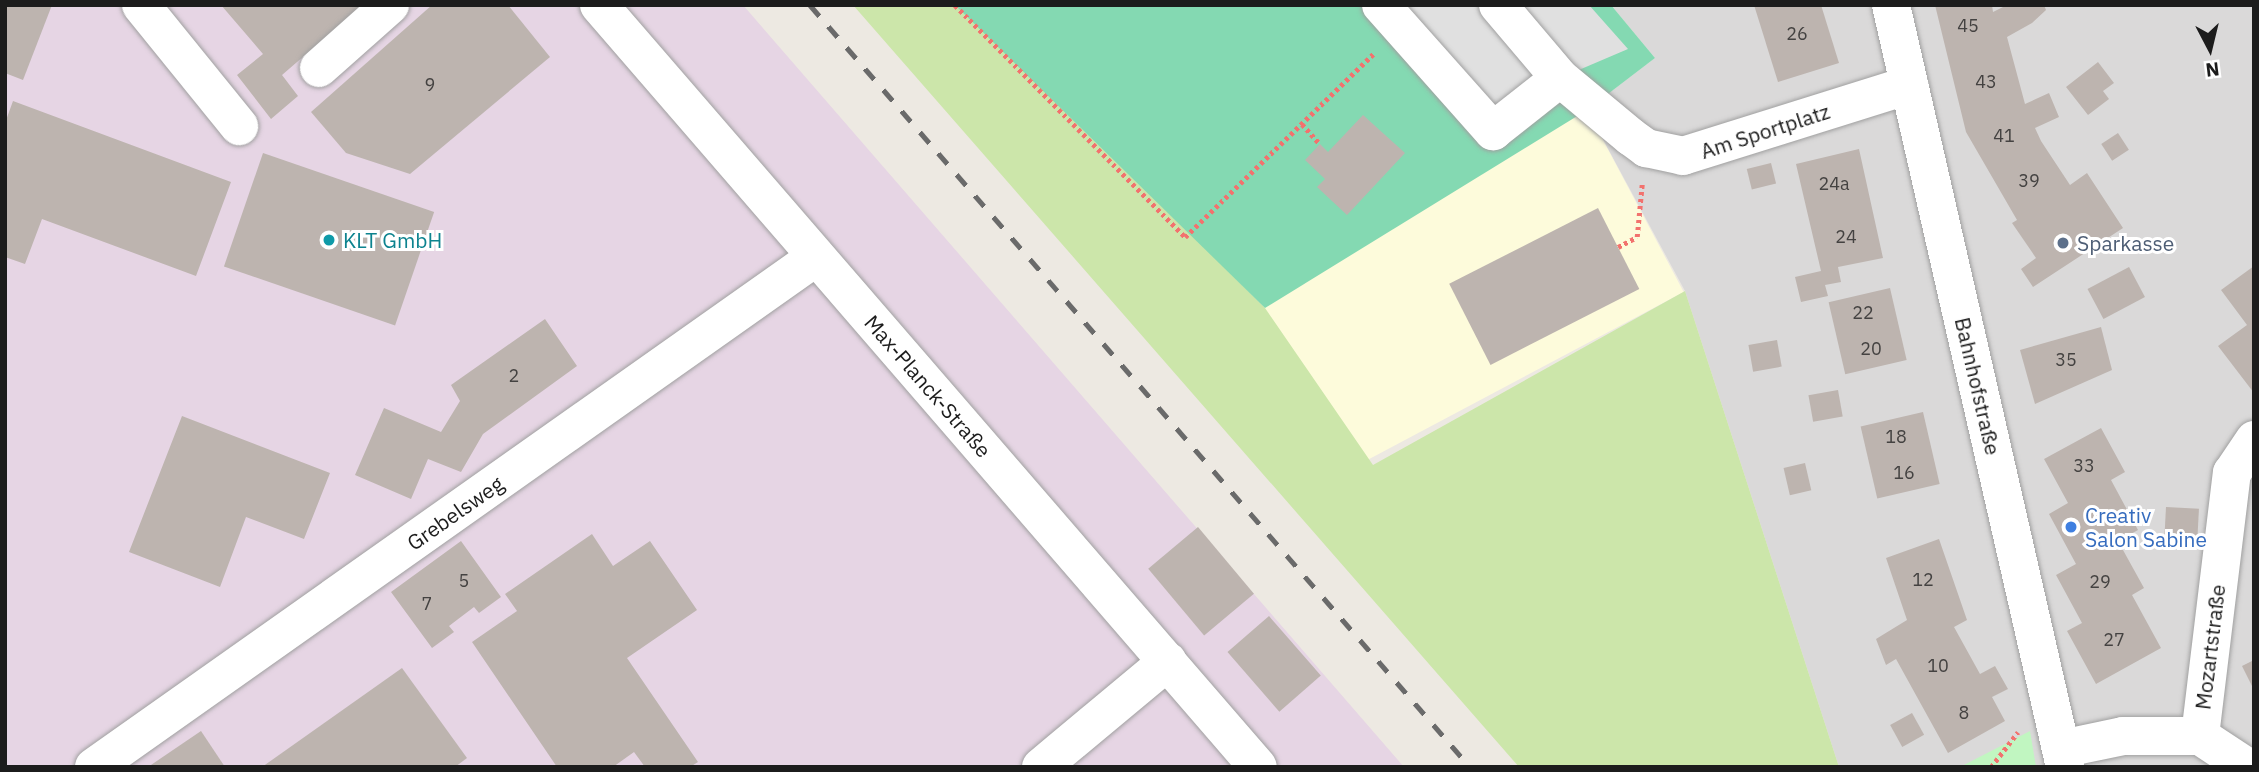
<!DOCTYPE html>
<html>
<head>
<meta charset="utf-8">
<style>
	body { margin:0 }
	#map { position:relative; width:2259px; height:772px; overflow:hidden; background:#ede9e2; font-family:"IBM Plex Sans",sans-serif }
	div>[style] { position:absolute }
	.residential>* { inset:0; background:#dad9d9 }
	.industrial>* { inset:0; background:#e6d5e4 }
	.education>* { inset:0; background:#fdfbdb; transform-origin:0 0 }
	.grass>* { inset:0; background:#cce6aa }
	.park>* { inset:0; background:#c1f6c1 }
	.pitch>* { inset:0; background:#84d9b2 }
	.parking>* { inset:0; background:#e0e0e0 }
	.building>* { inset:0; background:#bdb4af; transform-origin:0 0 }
	.path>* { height:4.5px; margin-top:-2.25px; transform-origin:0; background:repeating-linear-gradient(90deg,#f2726e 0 3.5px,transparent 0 7px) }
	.roads { filter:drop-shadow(0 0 2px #a0a0a0) drop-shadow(0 0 2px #a0a0a0) }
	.minor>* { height:38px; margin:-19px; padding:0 19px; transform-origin:19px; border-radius:19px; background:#fff }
	.rail>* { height:5px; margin-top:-2.5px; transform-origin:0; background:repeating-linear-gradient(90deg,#6a6a6a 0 14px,transparent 0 28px) }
	.dots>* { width:19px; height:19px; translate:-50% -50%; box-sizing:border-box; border:4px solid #fff; border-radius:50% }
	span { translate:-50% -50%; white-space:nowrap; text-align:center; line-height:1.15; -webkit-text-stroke:6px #fff; paint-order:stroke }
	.number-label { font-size:18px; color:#444241 }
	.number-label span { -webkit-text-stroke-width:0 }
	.street-label { font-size:21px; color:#1c1c1c }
	.culture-label { font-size:21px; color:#0d838f }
	.left { translate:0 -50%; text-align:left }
	.service-label { font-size:21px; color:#4e5e75 }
	.shop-label { font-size:21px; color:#366cbe }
	.frame { position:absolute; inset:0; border:7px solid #1c1c1c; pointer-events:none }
	.north { position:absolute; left:2175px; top:14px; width:70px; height:70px; -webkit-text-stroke:5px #fff; paint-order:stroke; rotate:173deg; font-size:19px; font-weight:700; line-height:28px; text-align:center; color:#1c1c1c }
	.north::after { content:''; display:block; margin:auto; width:24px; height:32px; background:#1c1c1c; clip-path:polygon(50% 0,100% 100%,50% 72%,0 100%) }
</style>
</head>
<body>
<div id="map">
	<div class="residential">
		<i style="clip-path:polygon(1611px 5px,2254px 5px,2254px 767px,1839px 767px,1685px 291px,1587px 110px,1655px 58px)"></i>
	</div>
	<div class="industrial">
		<i style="clip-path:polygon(5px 5px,743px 5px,1404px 767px,5px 767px)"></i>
	</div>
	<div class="education">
		<i style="left:1587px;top:110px;width:206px;height:378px;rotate:62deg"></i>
	</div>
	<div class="grass">
		<i style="clip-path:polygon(853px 5px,964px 5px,1265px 308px,1373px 465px,1685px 291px,1839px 767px,1519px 767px)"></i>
	</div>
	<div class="park">
		<i style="clip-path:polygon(2030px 731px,2036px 767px,1960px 767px)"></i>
	</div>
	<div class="pitch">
		<i style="clip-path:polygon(955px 5px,1611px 5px,1655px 58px,1587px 110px,1265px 308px)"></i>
	</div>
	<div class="parking">
		<i style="clip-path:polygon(1381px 5px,1589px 5px,1628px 49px,1560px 78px,1493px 131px)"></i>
	</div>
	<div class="building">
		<i style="clip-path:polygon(5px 5px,52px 5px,23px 80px,5px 73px)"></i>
		<i style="clip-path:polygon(221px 5px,363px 5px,282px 75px,298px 96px,271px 119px,237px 75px,263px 54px)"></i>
		<i style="clip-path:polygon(432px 5px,508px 5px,550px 57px,410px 174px,346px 153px,311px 112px)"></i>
		<i style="clip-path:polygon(1754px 5px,1821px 5px,1839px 63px,1778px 82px)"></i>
		<i style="clip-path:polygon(1935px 5px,1992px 5px,1993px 12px,2007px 5px,2044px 5px,2046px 10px,2032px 23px,2007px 37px,2025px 104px,2049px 93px,2059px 117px,2035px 128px,2041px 141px,2070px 185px,2087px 173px,2123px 228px,2033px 287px,2021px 269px,2036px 258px,2012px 223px,2017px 220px,1966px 132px)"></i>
		<i style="clip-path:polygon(2098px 62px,2114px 83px,2103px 91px,2109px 99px,2088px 115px,2066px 87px)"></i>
		<i style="clip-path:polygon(13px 101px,231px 182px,196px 276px,42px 219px,25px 264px,5px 257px,5px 123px)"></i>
		<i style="clip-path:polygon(1363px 115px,1405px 153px,1347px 215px,1317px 187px,1325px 179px,1305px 160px,1320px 144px,1328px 152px)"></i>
		<i style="left:2118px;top:133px;width:20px;height:20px;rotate:57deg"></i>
		<i style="clip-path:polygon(1859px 149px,1883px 258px,1838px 267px,1841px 282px,1825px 285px,1828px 296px,1801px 302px,1795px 277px,1821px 271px,1796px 164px)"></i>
		<i style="left:263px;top:153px;width:181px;height:120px;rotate:19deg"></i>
		<i style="left:1771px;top:163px;width:21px;height:25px;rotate:76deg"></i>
		<i style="left:1598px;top:208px;width:91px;height:167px;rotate:63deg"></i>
		<i style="clip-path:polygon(2254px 266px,2254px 393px,2218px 346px,2247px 325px,2221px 290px)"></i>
		<i style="left:2129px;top:267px;width:34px;height:47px;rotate:62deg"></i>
		<i style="left:1890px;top:288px;width:74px;height:63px;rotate:77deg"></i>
		<i style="clip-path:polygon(545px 319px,577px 366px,483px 434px,461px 472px,428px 459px,411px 499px,355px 475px,384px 408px,441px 432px,460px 401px,451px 385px)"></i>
		<i style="clip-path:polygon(2101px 327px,2112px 370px,2035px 404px,2020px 350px)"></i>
		<i style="left:1777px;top:340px;width:27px;height:29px;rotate:80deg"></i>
		<i style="left:1838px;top:390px;width:27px;height:30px;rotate:80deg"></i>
		<i style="left:1923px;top:412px;width:74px;height:64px;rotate:77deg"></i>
		<i style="clip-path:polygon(182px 416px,330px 473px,304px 539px,246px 517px,220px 587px,129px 552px)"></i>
		<i style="clip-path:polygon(2101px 428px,2125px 472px,2111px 480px,2138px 530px,2118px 541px,2144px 588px,2132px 595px,2161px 648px,2096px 684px,2067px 631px,2082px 623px,2056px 575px,2076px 564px,2049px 514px,2068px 503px,2044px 459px)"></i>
		<i style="left:1805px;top:463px;width:28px;height:22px;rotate:77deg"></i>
		<i style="left:2166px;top:507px;width:33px;height:36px;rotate:3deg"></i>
		<i style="left:1198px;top:527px;width:87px;height:65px;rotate:50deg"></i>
		<i style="clip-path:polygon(592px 534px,613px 566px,650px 541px,697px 610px,627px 658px,698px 762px,690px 767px,645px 767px,634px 752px,613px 767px,557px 767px,472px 642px,517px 611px,505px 594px)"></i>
		<i style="clip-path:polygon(1939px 539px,1967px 620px,1954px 627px,1980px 674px,1995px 666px,2008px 689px,1992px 697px,2005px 721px,1948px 753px,1896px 659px,1886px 665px,1876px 639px,1907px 620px,1886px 558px)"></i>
		<i style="clip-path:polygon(461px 541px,501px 597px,479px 613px,474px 607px,449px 626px,454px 632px,432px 648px,391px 592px)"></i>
		<i style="left:1269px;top:616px;width:79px;height:55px;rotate:49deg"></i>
		<i style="clip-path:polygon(2254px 660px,2254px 690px,2242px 666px)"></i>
		<i style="clip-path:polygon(402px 668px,467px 758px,455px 767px,262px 767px)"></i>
		<i style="left:1912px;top:713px;width:25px;height:25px;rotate:61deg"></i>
		<i style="clip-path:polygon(201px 731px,225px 767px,148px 767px)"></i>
	</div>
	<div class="path">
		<i style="left:955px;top:5px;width:327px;rotate:45.2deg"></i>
		<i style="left:1185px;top:237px;width:264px;rotate:-44.2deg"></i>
		<i style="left:1302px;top:124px;width:27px;rotate:48deg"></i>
		<i style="left:1618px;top:247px;width:21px;rotate:-28deg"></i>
		<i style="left:1637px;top:237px;width:53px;rotate:-84.6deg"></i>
		<i style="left:1991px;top:767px;width:44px;rotate:-52.4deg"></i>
	</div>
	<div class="roads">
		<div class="minor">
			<i style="left:141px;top:5px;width:156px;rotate:51deg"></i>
			<i style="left:599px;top:5px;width:1007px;rotate:49.15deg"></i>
			<i style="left:1381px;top:5px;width:169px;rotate:48.4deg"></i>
			<i style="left:1493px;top:131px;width:85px;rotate:-38.3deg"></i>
			<i style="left:1498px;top:5px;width:96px;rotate:49.7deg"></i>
			<i style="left:1560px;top:78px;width:92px;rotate:39.7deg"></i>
			<i style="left:1631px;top:137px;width:19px;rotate:36deg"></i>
			<i style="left:1646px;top:148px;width:38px;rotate:12deg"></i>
			<i style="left:1683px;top:156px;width:237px;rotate:-17.4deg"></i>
			<i style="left:1891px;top:5px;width:782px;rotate:77.14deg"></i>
			<i style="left:319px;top:68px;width:95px;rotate:-41.6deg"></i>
			<i style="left:2200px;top:736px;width:265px;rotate:-83.1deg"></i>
			<i style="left:2232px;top:473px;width:40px;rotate:-56deg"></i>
			<i style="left:2061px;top:749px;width:63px;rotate:-11.8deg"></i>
			<i style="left:2123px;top:736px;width:77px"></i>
			<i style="left:2200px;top:736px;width:56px;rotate:33.4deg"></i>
			<i style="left:94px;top:767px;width:884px;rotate:-35.24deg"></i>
			<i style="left:1041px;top:767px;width:165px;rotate:-39.8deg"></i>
		</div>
	</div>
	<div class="rail">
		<i style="left:810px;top:5px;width:1008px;rotate:49.1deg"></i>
	</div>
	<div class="dots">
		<i style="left:329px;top:240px;background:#0f9aa8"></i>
		<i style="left:2063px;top:243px;background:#5c6f8a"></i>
		<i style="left:2071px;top:527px;background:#3f7fe0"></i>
	</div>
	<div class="number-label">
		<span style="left:1968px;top:26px">45</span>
		<span style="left:1797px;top:34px">26</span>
		<span style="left:1986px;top:82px">43</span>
		<span style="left:430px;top:85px">9</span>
		<span style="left:2004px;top:136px">41</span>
		<span style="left:2029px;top:181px">39</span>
		<span style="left:1834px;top:184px">24a</span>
		<span style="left:1846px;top:237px">24</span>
		<span style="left:1863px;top:313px">22</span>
		<span style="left:1871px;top:349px">20</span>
		<span style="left:2066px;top:360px">35</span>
		<span style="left:514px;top:376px">2</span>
		<span style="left:1896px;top:437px">18</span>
		<span style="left:2084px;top:466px">33</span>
		<span style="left:1904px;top:473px">16</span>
		<span style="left:1923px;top:580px">12</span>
		<span style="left:464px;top:581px">5</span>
		<span style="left:2100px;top:582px">29</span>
		<span style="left:427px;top:604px">7</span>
		<span style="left:2114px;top:640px">27</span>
		<span style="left:1938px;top:666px">10</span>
		<span style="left:1964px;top:713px">8</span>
	</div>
	<div class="street-label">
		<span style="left:1765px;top:131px;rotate:-18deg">Am Sportplatz</span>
		<span style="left:928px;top:386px;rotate:49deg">Max-Planck-Straße</span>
		<span style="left:1978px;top:386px;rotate:77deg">Bahnhofstraße</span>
		<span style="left:455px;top:513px;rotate:-35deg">Grebelsweg</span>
		<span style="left:2210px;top:647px;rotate:-83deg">Mozartstraße</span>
	</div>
	<div class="culture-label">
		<span class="left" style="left:343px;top:240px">KLT GmbH</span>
	</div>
	<div class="service-label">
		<span class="left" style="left:2077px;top:243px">Sparkasse</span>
	</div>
	<div class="shop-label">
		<span class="left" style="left:2085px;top:527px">Creativ<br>Salon Sabine</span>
	</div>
	<div class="frame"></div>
	<div class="north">N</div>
</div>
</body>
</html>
